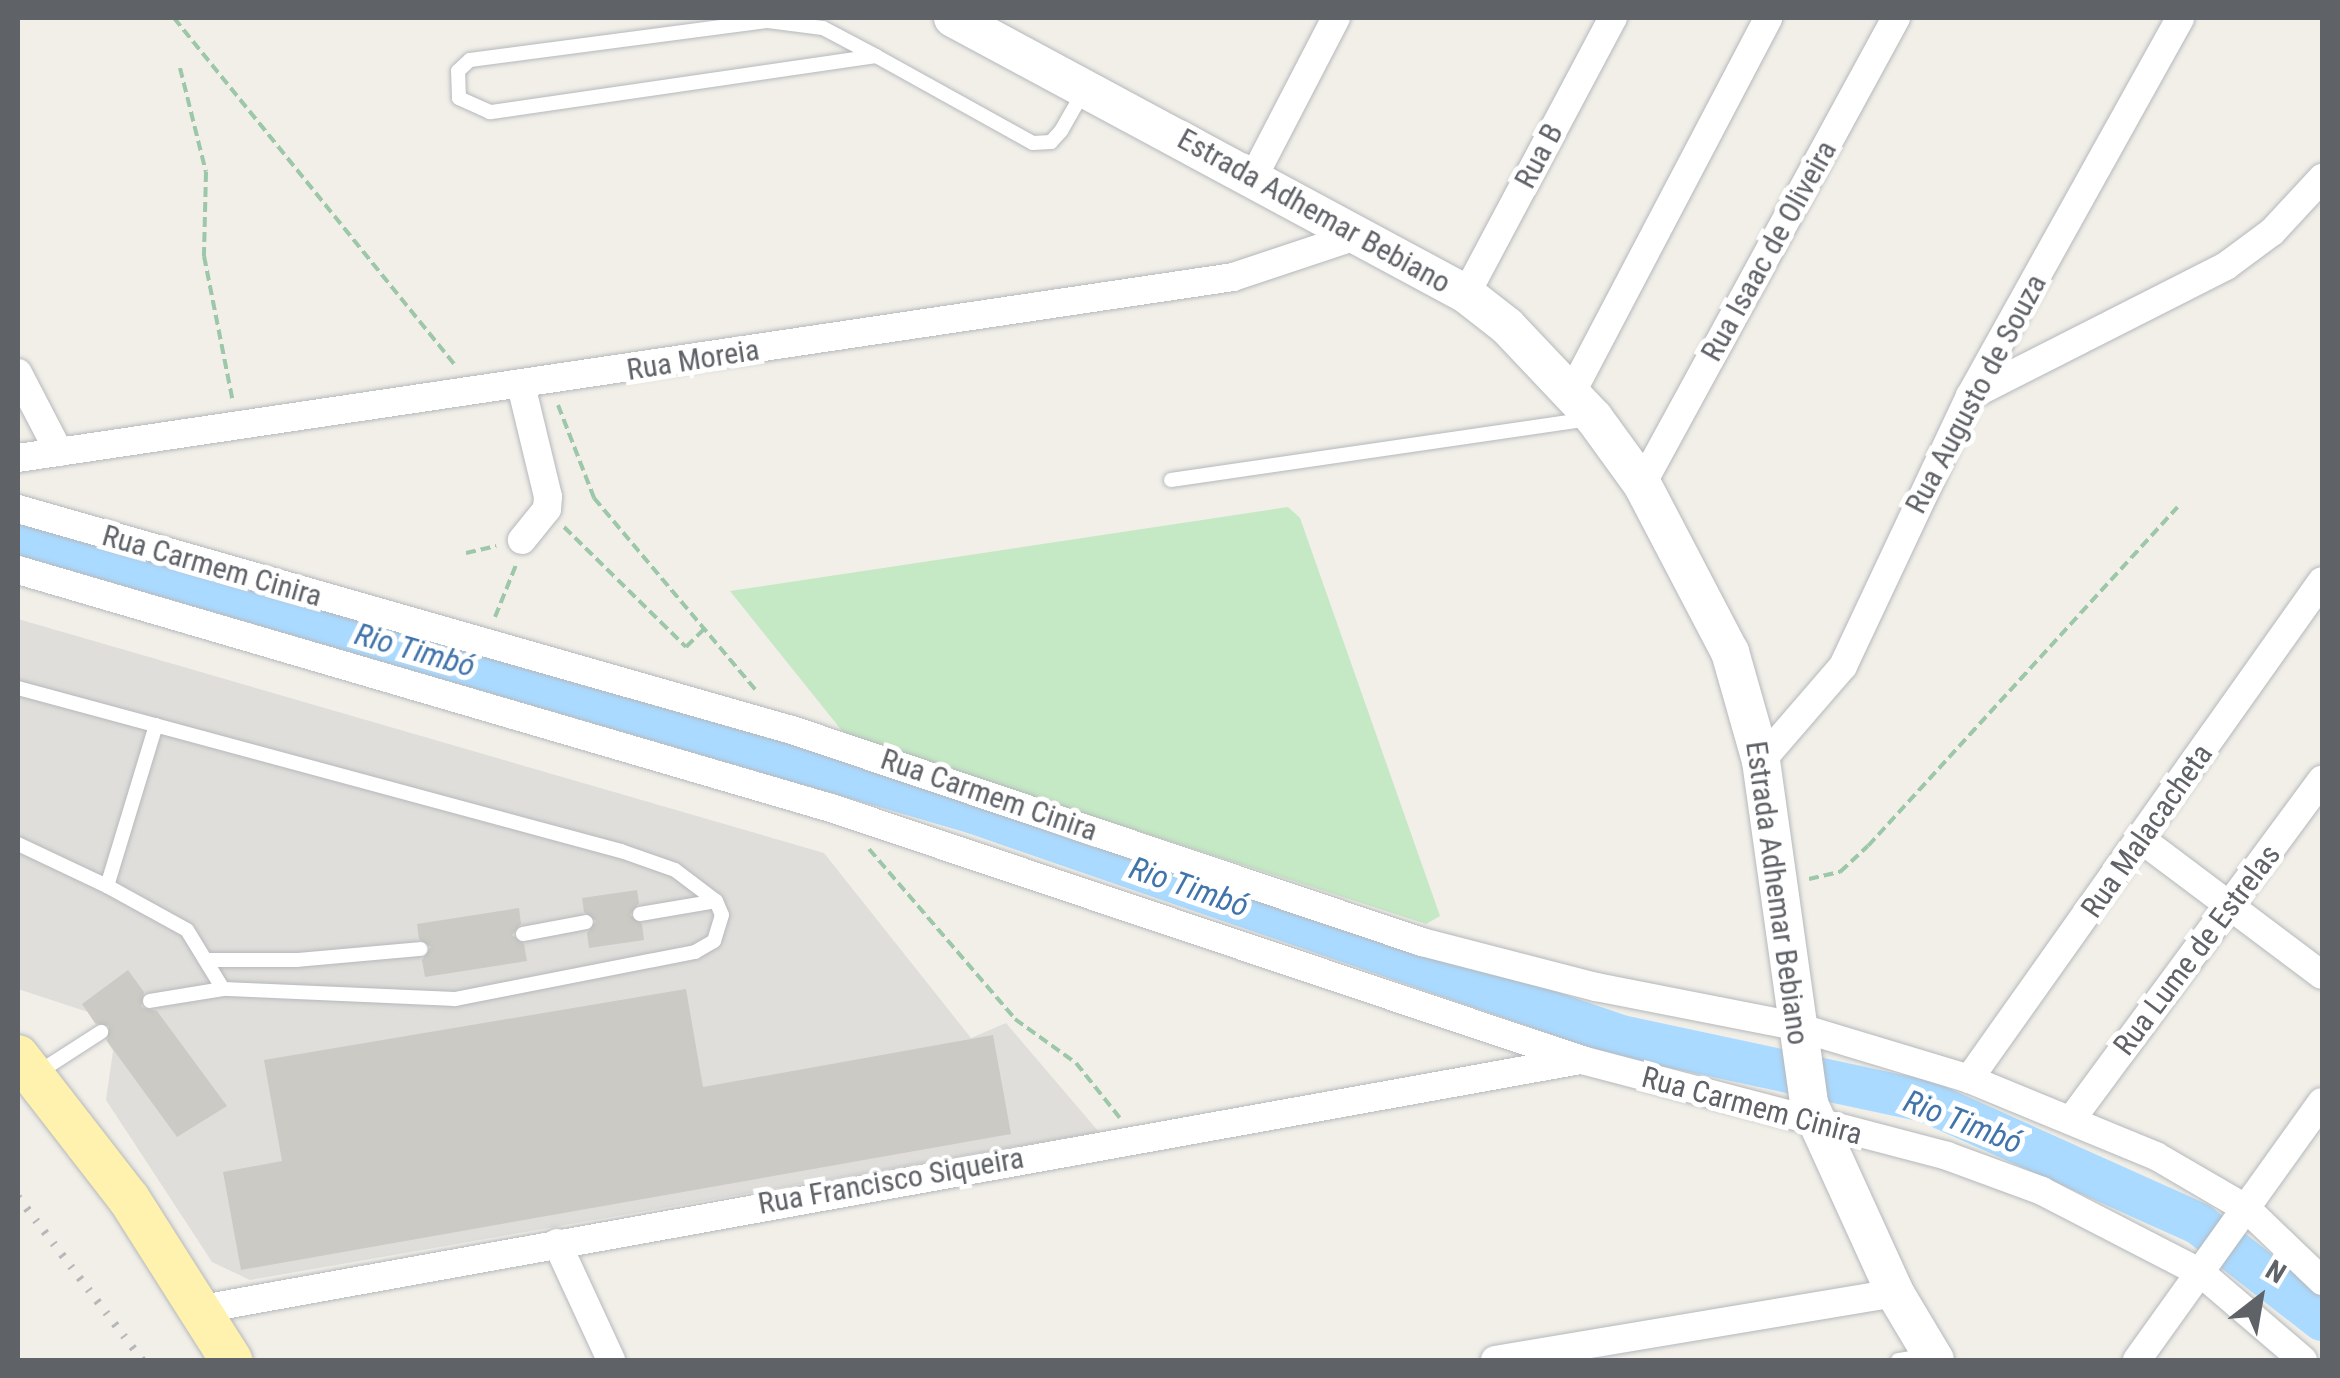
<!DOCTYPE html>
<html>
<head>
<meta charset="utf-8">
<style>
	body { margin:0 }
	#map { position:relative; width:2340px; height:1378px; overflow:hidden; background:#f1efe8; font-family:"Roboto Condensed",sans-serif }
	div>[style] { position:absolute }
	.industrial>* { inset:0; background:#e0deda }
	.green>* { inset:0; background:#c5e8c5 }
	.river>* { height:42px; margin:-21px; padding:0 21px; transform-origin:21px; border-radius:21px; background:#aadaff }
	.building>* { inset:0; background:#cccac5 }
	.path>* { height:4px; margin-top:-2px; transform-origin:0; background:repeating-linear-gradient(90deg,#9cc7a9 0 10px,transparent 0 15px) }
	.roads { filter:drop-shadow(0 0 2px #b5b8bc) drop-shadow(0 0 2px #b5b8bc) }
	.lane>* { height:14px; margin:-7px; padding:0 7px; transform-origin:7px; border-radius:7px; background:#fff }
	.street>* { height:28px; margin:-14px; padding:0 14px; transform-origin:14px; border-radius:14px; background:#fff }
	.secondary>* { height:38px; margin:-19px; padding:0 19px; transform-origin:19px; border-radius:19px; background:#fff }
	.primary>* { height:42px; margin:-21px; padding:0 21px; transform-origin:21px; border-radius:21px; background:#fff2af }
	.rail>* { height:8px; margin-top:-4px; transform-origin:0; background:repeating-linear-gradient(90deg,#b6b7b8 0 2.5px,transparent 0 14.5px) }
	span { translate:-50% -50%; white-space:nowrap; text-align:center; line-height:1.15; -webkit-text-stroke:10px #fff; paint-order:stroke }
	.street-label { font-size:30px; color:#5f6368 }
	.water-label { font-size:32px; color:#4174aa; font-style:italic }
	.frame { position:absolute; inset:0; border:20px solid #5f6368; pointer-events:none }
	.north { position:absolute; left:2210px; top:1248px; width:100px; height:100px; -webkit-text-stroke:8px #fff; paint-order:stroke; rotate:31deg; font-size:28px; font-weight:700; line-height:40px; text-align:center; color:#5f6368 }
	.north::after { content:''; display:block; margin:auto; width:35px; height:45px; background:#5f6368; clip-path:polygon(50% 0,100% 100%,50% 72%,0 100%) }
</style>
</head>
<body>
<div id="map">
	<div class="industrial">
		<i style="clip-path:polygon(18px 619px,824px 853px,971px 1038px,1006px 1023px,1099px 1132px,250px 1280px,212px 1262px,106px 1100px,113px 1051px,88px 1012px,18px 989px)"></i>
	</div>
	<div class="green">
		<i style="clip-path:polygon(1288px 507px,1300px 518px,1440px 916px,1426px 924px,847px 737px,730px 591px)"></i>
	</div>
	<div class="river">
		<i style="left:18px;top:533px;width:996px;rotate:16.32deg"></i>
		<i style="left:974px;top:813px;width:684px;rotate:19.02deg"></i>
		<i style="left:1621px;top:1036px;width:314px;rotate:12.1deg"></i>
		<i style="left:1928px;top:1102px;width:297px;rotate:24.2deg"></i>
		<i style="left:2199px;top:1224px;width:156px;rotate:38deg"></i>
	</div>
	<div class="building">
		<i style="clip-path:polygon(637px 890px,639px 903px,630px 915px,642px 924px,644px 940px,589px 948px,587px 933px,596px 921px,584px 912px,582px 898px)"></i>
		<i style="clip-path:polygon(519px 908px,521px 924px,512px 935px,524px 944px,527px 961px,425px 977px,422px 960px,431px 947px,419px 939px,417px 924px)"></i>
		<i style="clip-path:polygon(128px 970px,144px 992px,141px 1007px,157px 1011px,227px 1106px,177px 1137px,107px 1041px,109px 1026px,95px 1023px,82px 1004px)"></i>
		<i style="clip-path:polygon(686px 989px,703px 1087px,993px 1035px,1011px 1134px,241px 1270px,223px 1172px,282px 1161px,264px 1060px)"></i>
	</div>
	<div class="path">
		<i style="left:174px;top:18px;width:449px;rotate:51deg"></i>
		<i style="left:180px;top:68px;width:107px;rotate:76deg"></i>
		<i style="left:206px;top:172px;width:84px;rotate:91.4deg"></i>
		<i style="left:204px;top:256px;width:149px;rotate:78.8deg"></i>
		<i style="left:558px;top:405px;width:100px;rotate:68.8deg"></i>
		<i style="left:594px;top:498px;width:255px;rotate:49.9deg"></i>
		<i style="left:564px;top:527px;width:171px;rotate:44.5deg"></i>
		<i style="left:686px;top:647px;width:25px;rotate:-45deg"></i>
		<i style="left:466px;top:553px;width:31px;rotate:-13deg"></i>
		<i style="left:495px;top:617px;width:56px;rotate:-68deg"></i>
		<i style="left:869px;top:849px;width:224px;rotate:49.3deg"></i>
		<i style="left:1015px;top:1019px;width:75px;rotate:35.8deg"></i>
		<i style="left:1076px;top:1063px;width:70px;rotate:51.3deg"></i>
		<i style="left:1809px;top:879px;width:32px;rotate:-13deg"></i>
		<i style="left:1840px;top:872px;width:38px;rotate:-43deg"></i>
		<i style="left:1868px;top:846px;width:459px;rotate:-47.6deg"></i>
	</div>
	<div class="roads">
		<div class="lane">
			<i style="left:876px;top:56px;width:390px;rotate:171.7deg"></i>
			<i style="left:490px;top:112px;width:34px;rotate:-156deg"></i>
			<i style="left:459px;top:98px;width:27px;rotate:-92deg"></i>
			<i style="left:458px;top:71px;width:16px;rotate:-43deg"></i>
			<i style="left:470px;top:60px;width:301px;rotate:-7.5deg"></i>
			<i style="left:768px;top:21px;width:55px;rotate:7.3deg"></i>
			<i style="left:823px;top:28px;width:60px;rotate:27.8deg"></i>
			<i style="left:876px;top:56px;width:179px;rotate:29deg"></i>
			<i style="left:1033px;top:143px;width:18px;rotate:-3deg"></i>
			<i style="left:1051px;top:142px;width:15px;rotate:-48deg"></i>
			<i style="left:1061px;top:131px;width:48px;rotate:-60.3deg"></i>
			<i style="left:1171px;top:480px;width:421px;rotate:-8.3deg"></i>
			<i style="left:18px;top:688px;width:625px;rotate:15.13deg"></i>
			<i style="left:621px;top:851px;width:57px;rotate:19.4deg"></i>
			<i style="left:675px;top:870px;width:51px;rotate:37.1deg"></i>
			<i style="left:716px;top:901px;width:15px;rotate:67deg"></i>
			<i style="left:722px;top:915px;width:27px;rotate:107deg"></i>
			<i style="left:714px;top:941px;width:22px;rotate:150deg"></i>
			<i style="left:695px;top:952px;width:245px;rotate:168.9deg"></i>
			<i style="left:455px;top:999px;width:232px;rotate:-177.5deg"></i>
			<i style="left:223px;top:989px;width:74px;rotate:170.7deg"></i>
			<i style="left:156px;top:725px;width:168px;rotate:106.9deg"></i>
			<i style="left:107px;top:886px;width:91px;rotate:28.8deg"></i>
			<i style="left:187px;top:930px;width:69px;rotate:58.6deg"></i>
			<i style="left:18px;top:844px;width:98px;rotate:25.3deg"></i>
			<i style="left:640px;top:914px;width:77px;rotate:-9.7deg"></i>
			<i style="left:523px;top:934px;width:64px;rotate:-10.8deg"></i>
			<i style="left:208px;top:960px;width:89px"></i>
			<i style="left:297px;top:960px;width:124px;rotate:-5.1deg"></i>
			<i style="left:39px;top:1072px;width:74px;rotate:-32.8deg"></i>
			<i style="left:1898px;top:1360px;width:31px;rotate:-9deg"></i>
		</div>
		<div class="street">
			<i style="left:1254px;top:176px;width:178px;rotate:-62.6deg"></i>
			<i style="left:1466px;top:294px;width:313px;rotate:-62deg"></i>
			<i style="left:18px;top:373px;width:89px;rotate:62.6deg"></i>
			<i style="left:521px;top:385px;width:115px;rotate:76.4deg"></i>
			<i style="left:548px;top:497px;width:12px;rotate:95deg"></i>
			<i style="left:547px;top:509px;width:40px;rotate:129deg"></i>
			<i style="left:1573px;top:390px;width:420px;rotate:-62.3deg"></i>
			<i style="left:1970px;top:396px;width:287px;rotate:-26.9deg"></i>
			<i style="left:2226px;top:266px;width:57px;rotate:-36.5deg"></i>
			<i style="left:2272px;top:232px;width:74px;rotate:-47.2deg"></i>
			<i style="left:18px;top:458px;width:1228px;rotate:-8.47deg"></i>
			<i style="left:1233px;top:277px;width:136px;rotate:-18.4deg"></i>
			<i style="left:1642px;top:484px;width:531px;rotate:-61.41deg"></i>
			<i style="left:18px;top:509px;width:805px;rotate:15.94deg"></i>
			<i style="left:792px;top:730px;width:665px;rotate:18.6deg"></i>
			<i style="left:1422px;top:942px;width:180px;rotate:14.5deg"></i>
			<i style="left:1596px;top:987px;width:202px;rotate:11.1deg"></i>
			<i style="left:1794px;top:1026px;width:183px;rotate:16.8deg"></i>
			<i style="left:1969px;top:1079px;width:202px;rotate:22.4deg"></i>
			<i style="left:2156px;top:1156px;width:105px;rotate:30.2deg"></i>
			<i style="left:2247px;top:1209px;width:104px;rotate:43.8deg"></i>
			<i style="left:18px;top:570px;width:847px;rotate:16.32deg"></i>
			<i style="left:831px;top:808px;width:792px;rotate:18.55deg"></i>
			<i style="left:1582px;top:1060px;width:377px;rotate:14.7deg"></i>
			<i style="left:1947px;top:1156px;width:101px;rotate:20.2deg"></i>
			<i style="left:2042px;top:1191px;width:179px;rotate:27.3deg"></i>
			<i style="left:2201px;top:1273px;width:134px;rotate:40.5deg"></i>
			<i style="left:1761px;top:761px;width:125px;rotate:-49.2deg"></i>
			<i style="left:1843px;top:666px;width:298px;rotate:-64.8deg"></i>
			<i style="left:1970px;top:396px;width:432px;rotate:-60.9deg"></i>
			<i style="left:2142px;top:840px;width:225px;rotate:36.9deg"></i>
			<i style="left:1969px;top:1079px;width:610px;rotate:-54.67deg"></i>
			<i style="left:2071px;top:1120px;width:423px;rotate:-53.6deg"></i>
			<i style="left:557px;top:1243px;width:129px;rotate:65.2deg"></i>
			<i style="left:202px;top:1309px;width:1395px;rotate:-10.24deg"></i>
			<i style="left:1495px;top:1360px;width:406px;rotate:-9.5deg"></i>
			<i style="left:2137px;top:1360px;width:317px;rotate:-54.4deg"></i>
		</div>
		<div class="secondary">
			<i style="left:953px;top:18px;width:583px;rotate:28.28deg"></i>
			<i style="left:1466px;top:294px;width:52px;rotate:38deg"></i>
			<i style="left:1507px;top:326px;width:127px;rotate:46.6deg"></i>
			<i style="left:1594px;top:418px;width:82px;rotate:54deg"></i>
			<i style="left:1642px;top:484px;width:190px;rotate:62.4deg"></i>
			<i style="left:1730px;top:652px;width:113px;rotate:74.1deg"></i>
			<i style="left:1761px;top:761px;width:346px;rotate:82deg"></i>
			<i style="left:1809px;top:1104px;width:208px;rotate:65.5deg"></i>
			<i style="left:1895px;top:1293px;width:78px;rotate:59.2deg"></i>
		</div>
		<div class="primary">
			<i style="left:18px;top:1056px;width:181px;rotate:52.2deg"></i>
			<i style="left:129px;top:1199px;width:191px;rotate:57.6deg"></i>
		</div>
	</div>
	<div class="rail">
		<i style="left:18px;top:1197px;width:205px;rotate:52.7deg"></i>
	</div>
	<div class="street-label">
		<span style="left:1539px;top:156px;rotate:-62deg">Rua B</span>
		<span style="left:1314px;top:211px;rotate:29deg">Estrada Adhemar Bebiano</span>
		<span style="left:1769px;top:251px;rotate:-61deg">Rua Isaac de Oliveira</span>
		<span style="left:693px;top:360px;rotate:-9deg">Rua Moreia</span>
		<span style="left:1976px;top:394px;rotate:-62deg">Rua Augusto de Souza</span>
		<span style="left:212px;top:566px;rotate:16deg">Rua Carmem Cinira</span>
		<span style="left:989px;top:795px;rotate:19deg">Rua Carmem Cinira</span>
		<span style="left:2147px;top:831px;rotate:-55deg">Rua Malacacheta</span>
		<span style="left:1777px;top:893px;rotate:82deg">Estrada Adhemar Bebiano</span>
		<span style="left:2197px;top:950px;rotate:-53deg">Rua Lume de Estrelas</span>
		<span style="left:1752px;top:1106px;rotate:15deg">Rua Carmem Cinira</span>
		<span style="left:891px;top:1181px;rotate:-10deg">Rua Francisco Siqueira</span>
	</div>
	<div class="water-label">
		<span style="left:415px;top:650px;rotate:16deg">Rio Timbó</span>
		<span style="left:1189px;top:887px;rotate:19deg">Rio Timbó</span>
		<span style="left:1963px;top:1122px;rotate:21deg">Rio Timbó</span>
	</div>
	<div class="frame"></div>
	<div class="north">N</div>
</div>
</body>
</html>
